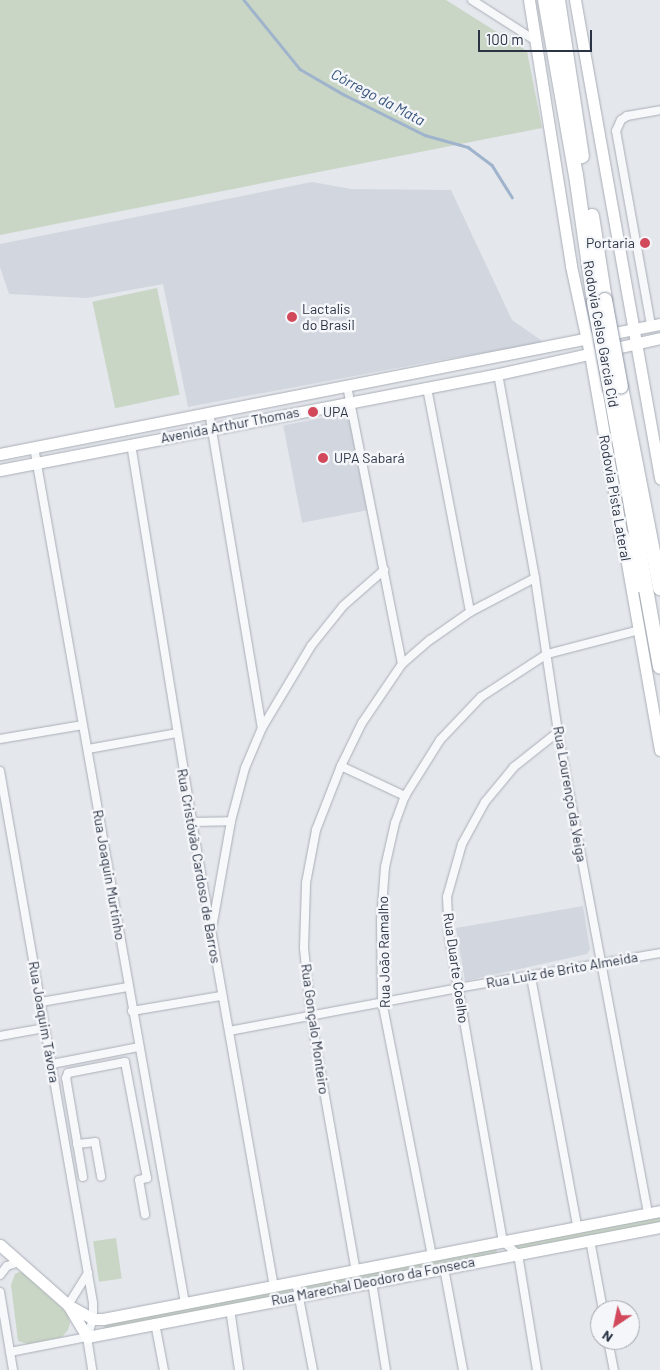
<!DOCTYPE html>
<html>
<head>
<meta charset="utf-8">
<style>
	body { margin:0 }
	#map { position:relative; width:660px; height:1370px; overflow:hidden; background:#e4e7ec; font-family:Barlow,sans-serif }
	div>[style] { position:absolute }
	.built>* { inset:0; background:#d2d6de; transform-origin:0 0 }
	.green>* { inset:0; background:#c9d6c5; transform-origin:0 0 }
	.stream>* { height:2.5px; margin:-1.25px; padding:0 1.25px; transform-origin:1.25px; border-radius:1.25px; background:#9fb4cc }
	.roads { filter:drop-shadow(0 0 1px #a9aeb7) drop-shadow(0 0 1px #a9aeb7) }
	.street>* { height:8px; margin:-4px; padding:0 4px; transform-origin:4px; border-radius:4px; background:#f7f8fa }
	.secondary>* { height:11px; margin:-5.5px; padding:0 5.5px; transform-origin:5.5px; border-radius:5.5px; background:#fff }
	.highway>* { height:14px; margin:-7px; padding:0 7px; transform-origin:7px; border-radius:7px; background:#fff }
	.bridges { filter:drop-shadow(0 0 1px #8b94a3) drop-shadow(0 0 1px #8b94a3) }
	.highway-bridge>* { height:14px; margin:-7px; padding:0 7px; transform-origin:7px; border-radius:7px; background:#fff }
	.dots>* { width:14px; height:14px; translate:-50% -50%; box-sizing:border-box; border:2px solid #f4f6f9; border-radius:50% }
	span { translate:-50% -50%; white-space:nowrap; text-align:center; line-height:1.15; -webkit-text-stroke:5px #f4f6f9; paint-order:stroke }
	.poi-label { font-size:14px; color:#2b3445 }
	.right { translate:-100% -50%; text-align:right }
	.left { translate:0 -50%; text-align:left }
	.street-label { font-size:14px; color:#2b3445 }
	.water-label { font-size:15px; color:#34527a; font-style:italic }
	.north { position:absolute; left:590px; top:1300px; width:50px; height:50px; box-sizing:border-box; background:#f4f6f9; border:1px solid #a4a8b1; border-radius:50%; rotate:214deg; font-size:14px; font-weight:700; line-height:20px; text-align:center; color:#2b3445 }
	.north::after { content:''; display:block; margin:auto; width:18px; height:22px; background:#d1495b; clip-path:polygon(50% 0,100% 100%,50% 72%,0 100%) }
	.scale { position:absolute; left:478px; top:30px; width:114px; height:22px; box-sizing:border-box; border:2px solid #2b3445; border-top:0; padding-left:6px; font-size:15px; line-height:18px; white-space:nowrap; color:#2b3445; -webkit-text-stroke:4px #f4f6f9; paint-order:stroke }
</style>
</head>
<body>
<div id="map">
	<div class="built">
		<i style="clip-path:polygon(312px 182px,351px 189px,451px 190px,512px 320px,545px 343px,440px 360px,188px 407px,163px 284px,87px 298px,9px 294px,0 267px,0 244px)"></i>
		<i style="left:348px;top:413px;width:99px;height:66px;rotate:79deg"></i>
		<i style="clip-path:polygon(583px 906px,590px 949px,587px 954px,465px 981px,456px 928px)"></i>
	</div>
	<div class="green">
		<i style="clip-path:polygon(0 0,446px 0,527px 51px,542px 128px,0 235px)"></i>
		<i style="left:157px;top:288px;width:109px;height:66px;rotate:78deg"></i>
		<i style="clip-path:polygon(660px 1215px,660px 1222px,517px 1250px,513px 1245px)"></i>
		<i style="left:116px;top:1238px;width:41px;height:23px;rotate:82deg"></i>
		<i style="clip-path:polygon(496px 1248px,497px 1253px,304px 1290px,303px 1288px,304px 1285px)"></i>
		<i style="clip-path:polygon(19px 1272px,23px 1273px,68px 1314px,70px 1323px,68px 1330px,62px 1337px,28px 1344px,18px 1341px,11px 1285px,15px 1274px)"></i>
		<i style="clip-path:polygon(289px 1288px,291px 1289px,291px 1293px,105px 1328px,104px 1326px,106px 1323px)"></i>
	</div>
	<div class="stream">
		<i style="left:244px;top:0;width:89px;rotate:50.9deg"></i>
		<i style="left:300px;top:69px;width:50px;rotate:30.2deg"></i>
		<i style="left:343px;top:94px;width:92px;rotate:26.6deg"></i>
		<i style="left:425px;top:135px;width:45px;rotate:15.6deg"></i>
		<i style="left:468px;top:147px;width:30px;rotate:37deg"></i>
		<i style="left:492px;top:165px;width:38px;rotate:58deg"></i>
	</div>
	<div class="roads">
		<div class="street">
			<i style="left:472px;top:0;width:76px;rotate:32.6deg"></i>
			<i style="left:651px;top:325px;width:197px;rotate:-100.2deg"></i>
			<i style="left:616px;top:131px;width:12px;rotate:-66deg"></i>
			<i style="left:621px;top:120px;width:7px;rotate:-34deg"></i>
			<i style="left:627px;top:116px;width:34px;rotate:-10deg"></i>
			<i style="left:498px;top:374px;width:207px;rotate:79.7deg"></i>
			<i style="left:535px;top:578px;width:156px;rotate:81.5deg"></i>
			<i style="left:558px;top:732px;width:489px;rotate:79.4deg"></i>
			<i style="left:347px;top:386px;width:283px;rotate:78.8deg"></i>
			<i style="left:427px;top:388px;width:228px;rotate:79.1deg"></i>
			<i style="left:209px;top:412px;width:320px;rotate:80.5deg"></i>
			<i style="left:131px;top:444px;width:383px;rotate:80.8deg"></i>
			<i style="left:192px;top:822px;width:472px;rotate:80deg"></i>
			<i style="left:34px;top:447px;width:869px;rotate:80deg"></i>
			<i style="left:0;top:739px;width:84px;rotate:-9.6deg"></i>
			<i style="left:88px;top:749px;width:90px;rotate:-10.2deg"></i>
			<i style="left:341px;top:766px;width:71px;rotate:25.1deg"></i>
			<i style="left:0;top:771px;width:540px;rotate:80.08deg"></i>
			<i style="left:93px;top:1303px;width:16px;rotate:90deg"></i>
			<i style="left:93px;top:1319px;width:19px;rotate:108deg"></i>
			<i style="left:192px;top:822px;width:39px;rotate:-1deg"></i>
			<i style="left:212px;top:928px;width:109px;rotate:-79.9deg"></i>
			<i style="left:231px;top:821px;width:55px;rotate:-75.2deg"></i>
			<i style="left:245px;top:768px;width:43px;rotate:-67deg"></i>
			<i style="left:262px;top:728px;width:96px;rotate:-59.1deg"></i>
			<i style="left:311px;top:646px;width:51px;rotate:-51.3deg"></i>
			<i style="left:343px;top:606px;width:55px;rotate:-41.3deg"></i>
			<i style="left:531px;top:977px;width:253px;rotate:79.5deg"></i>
			<i style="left:41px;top:1002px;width:88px;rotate:-9.8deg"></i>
			<i style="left:132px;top:1011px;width:90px;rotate:-9.6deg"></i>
			<i style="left:229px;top:1031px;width:233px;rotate:-10.6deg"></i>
			<i style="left:458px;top:988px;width:205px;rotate:-9.8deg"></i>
			<i style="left:0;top:1036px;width:46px;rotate:-10.1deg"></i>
			<i style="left:52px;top:1064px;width:89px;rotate:-11.1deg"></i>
			<i style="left:77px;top:1144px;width:18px;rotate:-6deg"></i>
			<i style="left:95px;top:1142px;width:35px;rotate:80deg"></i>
			<i style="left:83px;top:1177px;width:100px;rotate:-99.7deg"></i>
			<i style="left:66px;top:1078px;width:5px;rotate:-68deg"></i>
			<i style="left:68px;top:1073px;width:58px;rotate:-10.9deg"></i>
			<i style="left:125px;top:1062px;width:118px;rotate:79.3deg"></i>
			<i style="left:147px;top:1178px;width:8px;rotate:166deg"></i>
			<i style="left:139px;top:1180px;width:35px;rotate:80deg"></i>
			<i style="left:590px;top:1240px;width:71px;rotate:79.5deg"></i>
			<i style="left:432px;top:1256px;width:259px;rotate:-101.1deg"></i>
			<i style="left:382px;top:1002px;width:81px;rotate:-90.7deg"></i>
			<i style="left:381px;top:921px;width:54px;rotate:-85.8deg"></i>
			<i style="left:385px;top:867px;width:45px;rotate:-77.2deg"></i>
			<i style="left:395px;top:823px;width:29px;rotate:-70deg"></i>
			<i style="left:405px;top:796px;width:66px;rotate:-58deg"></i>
			<i style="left:440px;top:740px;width:59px;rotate:-46.4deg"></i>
			<i style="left:481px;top:697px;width:79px;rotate:-33.1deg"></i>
			<i style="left:547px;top:654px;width:95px;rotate:-14.6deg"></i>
			<i style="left:444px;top:1268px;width:104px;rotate:79.4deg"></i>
			<i style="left:356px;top:1272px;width:260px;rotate:-100deg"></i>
			<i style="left:311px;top:1016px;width:68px;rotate:-95.9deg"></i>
			<i style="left:304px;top:948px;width:65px;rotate:-88.2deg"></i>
			<i style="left:306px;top:883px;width:54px;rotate:-79.3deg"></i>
			<i style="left:316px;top:830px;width:69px;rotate:-68.7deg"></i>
			<i style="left:341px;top:766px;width:48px;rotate:-64deg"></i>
			<i style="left:362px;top:723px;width:71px;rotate:-55.9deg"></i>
			<i style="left:402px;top:664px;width:37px;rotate:-41deg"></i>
			<i style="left:430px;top:640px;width:49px;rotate:-35deg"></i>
			<i style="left:470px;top:612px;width:73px;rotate:-27.6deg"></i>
			<i style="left:0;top:1275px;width:11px;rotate:-52deg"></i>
			<i style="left:7px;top:1266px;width:13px;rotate:-18deg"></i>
			<i style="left:296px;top:1282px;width:90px;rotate:79.1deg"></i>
			<i style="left:372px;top:1282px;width:89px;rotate:81deg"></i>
			<i style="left:0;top:1292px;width:79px;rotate:80.5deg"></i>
			<i style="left:68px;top:1305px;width:38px;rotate:-58deg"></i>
			<i style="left:230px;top:1309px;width:62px;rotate:81.6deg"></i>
			<i style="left:155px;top:1323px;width:48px;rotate:79.2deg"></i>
			<i style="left:87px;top:1337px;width:33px;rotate:81deg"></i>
			<i style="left:608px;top:1340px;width:31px;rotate:79deg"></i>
			<i style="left:10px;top:1352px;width:78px;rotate:-11deg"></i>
			<i style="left:537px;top:1370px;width:118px;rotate:-99.3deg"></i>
			<i style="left:518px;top:1254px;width:19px;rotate:-141deg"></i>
			<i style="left:503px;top:1242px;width:310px;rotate:-100deg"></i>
			<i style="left:449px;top:937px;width:40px;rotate:-92.9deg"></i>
			<i style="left:447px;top:897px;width:55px;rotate:-74.2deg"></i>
			<i style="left:462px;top:844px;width:48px;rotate:-61.3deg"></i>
			<i style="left:485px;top:802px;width:45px;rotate:-50.4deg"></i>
			<i style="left:514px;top:767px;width:56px;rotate:-38.5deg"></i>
		</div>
		<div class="secondary">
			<i style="left:529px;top:0;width:269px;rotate:81deg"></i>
			<i style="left:571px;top:266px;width:90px;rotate:77.8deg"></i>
			<i style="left:590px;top:354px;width:192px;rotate:80.1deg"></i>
			<i style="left:575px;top:0;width:486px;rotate:79.9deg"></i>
			<i style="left:0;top:454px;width:673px;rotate:-11.14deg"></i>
			<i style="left:0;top:470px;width:507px;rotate:-10.91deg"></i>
			<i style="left:498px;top:374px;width:166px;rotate:-12.5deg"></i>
			<i style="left:627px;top:563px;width:190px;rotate:80deg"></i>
			<i style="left:0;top:1245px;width:91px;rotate:41.4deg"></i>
			<i style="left:68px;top:1305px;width:29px;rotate:29deg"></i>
			<i style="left:93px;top:1319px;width:10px"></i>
			<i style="left:103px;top:1319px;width:567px;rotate:-10.97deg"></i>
			<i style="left:68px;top:1305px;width:37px;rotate:59deg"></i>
			<i style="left:87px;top:1337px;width:583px;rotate:-10.87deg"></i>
		</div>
		<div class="highway">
			<i style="left:545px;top:0;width:178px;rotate:80deg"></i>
			<i style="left:576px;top:175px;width:128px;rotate:81.9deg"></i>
			<i style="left:558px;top:0;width:158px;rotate:81.3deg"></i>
			<i style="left:592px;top:216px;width:85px;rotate:81.2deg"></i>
			<i style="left:621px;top:387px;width:205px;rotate:79deg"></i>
			<i style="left:610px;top:389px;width:282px;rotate:79.8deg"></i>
			<i style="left:622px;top:536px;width:52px;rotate:70.9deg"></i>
		</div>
	</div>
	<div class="bridges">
		<div class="highway-bridge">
			<i style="left:605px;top:300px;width:88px;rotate:79.6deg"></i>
			<i style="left:594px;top:302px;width:88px;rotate:79.6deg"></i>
		</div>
	</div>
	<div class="dots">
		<i style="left:645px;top:243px;background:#d1495b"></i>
		<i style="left:292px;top:317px;background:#d1495b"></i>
		<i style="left:313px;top:412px;background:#d1495b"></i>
		<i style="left:323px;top:458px;background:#d1495b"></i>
	</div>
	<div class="poi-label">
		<span class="right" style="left:635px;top:243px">Portaria</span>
		<span class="left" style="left:302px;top:317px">Lactalis<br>do Brasil</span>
		<span class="left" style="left:323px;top:412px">UPA</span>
		<span class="left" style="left:334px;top:458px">UPA Sabará</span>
	</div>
	<div class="street-label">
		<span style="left:601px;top:334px;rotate:80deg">Rodovia Celso Garcia Cid</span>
		<span style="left:230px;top:425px;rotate:-11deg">Avenida Arthur Thomas</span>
		<span style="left:615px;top:498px;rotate:80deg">Rodovia Pista Lateral</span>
		<span style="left:570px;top:794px;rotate:80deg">Rua Lourenço da Veiga</span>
		<span style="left:199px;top:866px;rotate:80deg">Rua Cristóvão Cardoso de Barros</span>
		<span style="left:109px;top:875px;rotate:80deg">Rua Joaquin Murtinho</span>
		<span style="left:384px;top:952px;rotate:-91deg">Rua João Ramalho</span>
		<span style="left:456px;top:968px;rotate:82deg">Rua Duarte Coelho</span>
		<span style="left:562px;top:970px;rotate:-10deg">Rua Luiz de Brito Almeida</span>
		<span style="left:44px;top:1022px;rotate:80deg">Rua Joaquim Távora</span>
		<span style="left:315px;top:1029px;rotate:82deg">Rua Gonçalo Monteiro</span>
		<span style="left:373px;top:1281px;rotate:-11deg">Rua Marechal Deodoro da Fonseca</span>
	</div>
	<div class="water-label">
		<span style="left:378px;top:97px;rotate:28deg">Córrego da Mata</span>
	</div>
	<div class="north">N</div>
	<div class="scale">100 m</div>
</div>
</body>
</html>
